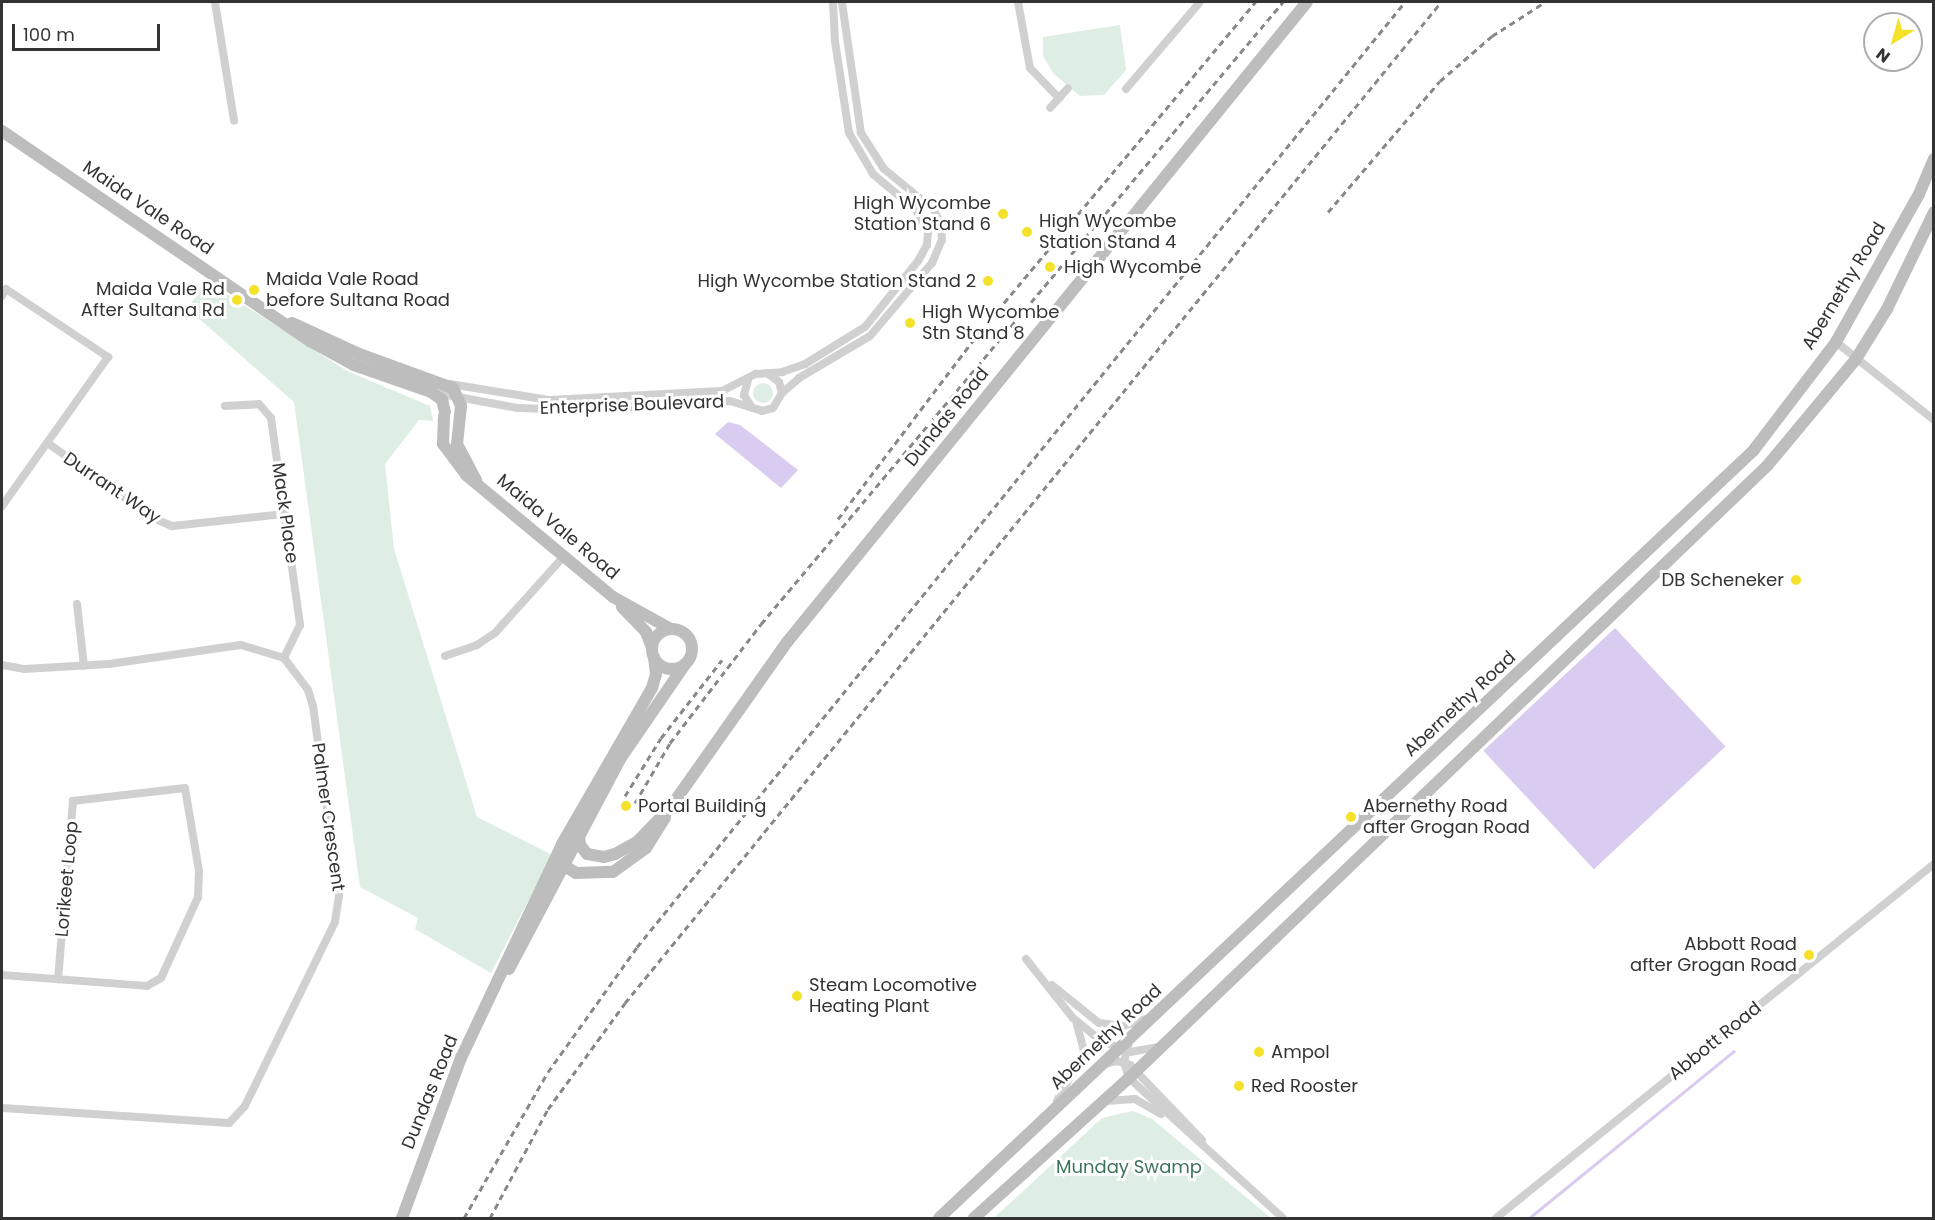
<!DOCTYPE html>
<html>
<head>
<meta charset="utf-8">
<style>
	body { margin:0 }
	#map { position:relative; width:1935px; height:1220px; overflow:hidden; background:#fff; font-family:Poppins,sans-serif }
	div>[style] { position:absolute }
	.green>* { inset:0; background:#deeee4 }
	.round { border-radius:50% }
	.water>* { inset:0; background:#d9ccf0; transform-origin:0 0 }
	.stream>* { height:3px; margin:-1.5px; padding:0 1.5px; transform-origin:1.5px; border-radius:1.5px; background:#d9ccf0 }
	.minor>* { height:8px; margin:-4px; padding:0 4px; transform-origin:4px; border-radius:4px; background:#d0d0d0 }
	.secondary>* { height:12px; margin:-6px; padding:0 6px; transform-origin:6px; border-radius:6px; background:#bdbdbd }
	.secondary>.ring { margin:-6px; padding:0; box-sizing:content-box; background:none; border:12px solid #bdbdbd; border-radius:50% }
	.rail>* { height:3px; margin-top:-1.5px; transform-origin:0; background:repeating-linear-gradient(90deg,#888 0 6px,transparent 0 10.5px) }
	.dots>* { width:16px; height:16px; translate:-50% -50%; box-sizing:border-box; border:3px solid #fff; border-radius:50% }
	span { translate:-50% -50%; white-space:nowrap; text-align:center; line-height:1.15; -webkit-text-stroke:6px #fff; paint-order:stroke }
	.poi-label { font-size:18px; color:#333 }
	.right { translate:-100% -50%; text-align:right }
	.left { translate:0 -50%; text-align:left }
	.street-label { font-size:18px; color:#333 }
	.park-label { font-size:18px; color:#3b7458 }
	.frame { position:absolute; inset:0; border:3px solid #333; pointer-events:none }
	.north { position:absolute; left:1863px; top:12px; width:60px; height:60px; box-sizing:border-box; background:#fff; border:2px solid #adadad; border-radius:50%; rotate:217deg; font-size:16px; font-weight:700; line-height:24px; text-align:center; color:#333 }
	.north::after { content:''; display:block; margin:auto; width:21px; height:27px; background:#f4e12a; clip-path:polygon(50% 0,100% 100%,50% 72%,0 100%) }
	.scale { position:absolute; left:12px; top:24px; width:148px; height:27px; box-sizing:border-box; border:3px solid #333; border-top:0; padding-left:8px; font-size:18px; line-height:21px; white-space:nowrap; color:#333; -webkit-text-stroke:4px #fff; paint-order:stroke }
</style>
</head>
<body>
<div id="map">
	<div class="green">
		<i style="clip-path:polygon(1120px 25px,1126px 70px,1104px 95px,1080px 96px,1054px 74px,1043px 56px,1043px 37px)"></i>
		<i style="clip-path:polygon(205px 280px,347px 371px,430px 406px,433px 421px,419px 420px,385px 464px,394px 549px,477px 817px,552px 855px,491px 973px,415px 929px,418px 918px,360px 887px,294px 402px,188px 309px)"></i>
		<i class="round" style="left:753px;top:383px;width:20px;height:20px"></i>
		<i style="clip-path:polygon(1133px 1111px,1152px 1119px,1271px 1218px,994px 1218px,1102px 1118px)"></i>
	</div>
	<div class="water">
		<i style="clip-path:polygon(728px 422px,740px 425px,798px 470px,781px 488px,715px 434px)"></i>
		<i style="left:1615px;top:628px;width:162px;height:180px;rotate:47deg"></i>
	</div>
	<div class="stream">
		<i style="left:1529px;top:1218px;width:264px;rotate:-39.2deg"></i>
	</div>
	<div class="minor">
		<i style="left:215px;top:2px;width:120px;rotate:80.9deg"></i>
		<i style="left:1018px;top:2px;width:67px;rotate:79.7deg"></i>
		<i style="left:1030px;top:68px;width:42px;rotate:46deg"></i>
		<i style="left:1059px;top:98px;width:13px;rotate:132deg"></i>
		<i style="left:1126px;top:89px;width:114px;rotate:-49.6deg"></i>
		<i style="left:1059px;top:98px;width:13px;rotate:-48deg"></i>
		<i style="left:2px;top:296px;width:8px;rotate:-60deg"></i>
		<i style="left:6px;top:289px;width:123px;rotate:33.7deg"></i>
		<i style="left:108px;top:357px;width:183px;rotate:125.4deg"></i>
		<i style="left:1836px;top:342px;width:125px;rotate:38.5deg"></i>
		<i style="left:748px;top:380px;width:16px;rotate:105deg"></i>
		<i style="left:744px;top:395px;width:15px;rotate:58deg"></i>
		<i style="left:450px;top:384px;width:100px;rotate:9.2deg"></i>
		<i style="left:549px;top:400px;width:173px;rotate:-3deg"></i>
		<i style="left:722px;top:391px;width:38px;rotate:-27deg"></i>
		<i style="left:756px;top:374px;width:26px;rotate:-4deg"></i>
		<i style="left:782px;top:372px;width:24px;rotate:-19deg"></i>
		<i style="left:805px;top:364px;width:70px;rotate:-31.7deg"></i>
		<i style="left:865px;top:327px;width:85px;rotate:-51.2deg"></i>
		<i style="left:918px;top:261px;width:18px;rotate:-61deg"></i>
		<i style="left:927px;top:245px;width:14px;rotate:-86deg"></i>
		<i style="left:928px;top:231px;width:24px;rotate:-120deg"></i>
		<i style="left:916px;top:210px;width:56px;rotate:-140.1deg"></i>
		<i style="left:873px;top:174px;width:48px;rotate:-120.3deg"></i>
		<i style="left:849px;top:133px;width:93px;rotate:-98.7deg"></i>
		<i style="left:835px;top:41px;width:39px;rotate:-93deg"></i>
		<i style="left:436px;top:393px;width:83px;rotate:10.4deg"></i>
		<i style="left:518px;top:408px;width:60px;rotate:1.9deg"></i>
		<i style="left:578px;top:410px;width:152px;rotate:-3.4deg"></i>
		<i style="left:730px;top:401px;width:34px;rotate:17deg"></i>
		<i style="left:762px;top:411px;width:11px;rotate:-15deg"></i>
		<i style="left:773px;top:408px;width:17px;rotate:-59deg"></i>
		<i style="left:782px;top:393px;width:11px;rotate:-105deg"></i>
		<i style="left:779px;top:382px;width:15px;rotate:-143deg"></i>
		<i style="left:782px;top:393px;width:23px;rotate:-41deg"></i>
		<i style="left:799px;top:378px;width:82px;rotate:-30.6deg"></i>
		<i style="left:870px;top:336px;width:96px;rotate:-49.7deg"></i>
		<i style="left:932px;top:263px;width:25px;rotate:-67deg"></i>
		<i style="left:942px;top:240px;width:16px;rotate:-94deg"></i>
		<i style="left:941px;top:224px;width:16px;rotate:-117deg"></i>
		<i style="left:934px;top:210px;width:65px;rotate:-140.6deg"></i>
		<i style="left:884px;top:169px;width:43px;rotate:-122.6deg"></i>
		<i style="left:861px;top:133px;width:132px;rotate:-98.3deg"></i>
		<i style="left:225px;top:406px;width:34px;rotate:-3deg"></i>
		<i style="left:259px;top:404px;width:18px;rotate:49deg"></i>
		<i style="left:271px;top:418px;width:209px;rotate:82deg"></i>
		<i style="left:300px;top:625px;width:37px;rotate:116deg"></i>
		<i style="left:49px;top:444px;width:128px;rotate:35.4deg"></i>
		<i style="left:153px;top:518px;width:21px;rotate:23deg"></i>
		<i style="left:172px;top:526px;width:114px;rotate:-6.1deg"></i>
		<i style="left:77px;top:604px;width:62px;rotate:83.6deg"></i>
		<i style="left:445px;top:656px;width:34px;rotate:-19deg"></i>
		<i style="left:477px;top:645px;width:22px;rotate:-34deg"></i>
		<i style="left:495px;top:633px;width:103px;rotate:-48.1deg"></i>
		<i style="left:2px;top:665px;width:22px;rotate:10deg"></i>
		<i style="left:24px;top:669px;width:85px;rotate:-3.4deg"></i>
		<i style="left:109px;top:664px;width:133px;rotate:-8.2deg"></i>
		<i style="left:241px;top:645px;width:45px;rotate:16.8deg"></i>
		<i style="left:284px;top:658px;width:40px;rotate:53deg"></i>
		<i style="left:308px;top:690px;width:17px;rotate:73deg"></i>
		<i style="left:313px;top:706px;width:192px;rotate:82.2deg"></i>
		<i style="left:339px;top:896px;width:26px;rotate:99deg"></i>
		<i style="left:335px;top:922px;width:205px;rotate:116.1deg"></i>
		<i style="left:245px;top:1106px;width:23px;rotate:133deg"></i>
		<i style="left:229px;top:1123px;width:227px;rotate:-176.2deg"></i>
		<i style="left:1026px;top:959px;width:75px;rotate:51.5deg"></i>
		<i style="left:1073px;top:1018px;width:35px;rotate:39deg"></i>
		<i style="left:1100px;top:1040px;width:32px;rotate:22deg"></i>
		<i style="left:1130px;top:1052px;width:28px;rotate:-10deg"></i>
		<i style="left:2px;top:975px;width:145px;rotate:4.3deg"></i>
		<i style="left:147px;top:986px;width:16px;rotate:-30deg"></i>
		<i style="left:161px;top:978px;width:89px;rotate:-65.4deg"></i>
		<i style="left:198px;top:897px;width:26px;rotate:-88deg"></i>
		<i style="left:199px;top:871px;width:84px;rotate:-99.6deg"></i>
		<i style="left:185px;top:788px;width:113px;rotate:173.4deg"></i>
		<i style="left:73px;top:801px;width:179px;rotate:94.8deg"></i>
		<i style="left:1052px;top:985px;width:60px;rotate:39deg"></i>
		<i style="left:1099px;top:1023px;width:24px;rotate:7deg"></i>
		<i style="left:1123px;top:1026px;width:24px;rotate:-17deg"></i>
		<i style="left:1129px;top:1042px;width:21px;rotate:104deg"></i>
		<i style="left:1124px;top:1062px;width:17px;rotate:73deg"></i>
		<i style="left:1129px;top:1078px;width:208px;rotate:42.3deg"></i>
		<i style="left:1104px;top:1064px;width:13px;rotate:-13deg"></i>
		<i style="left:1117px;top:1061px;width:14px;rotate:17deg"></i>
		<i style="left:1130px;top:1065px;width:104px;rotate:46.2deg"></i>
		<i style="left:1057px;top:1101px;width:57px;rotate:-61.6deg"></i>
		<i style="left:1084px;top:1051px;width:28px;rotate:-105deg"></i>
		<i style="left:1106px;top:1101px;width:29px;rotate:-4deg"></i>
		<i style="left:1135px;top:1099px;width:30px;rotate:30deg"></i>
		<i style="left:1496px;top:1218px;width:563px;rotate:-38.95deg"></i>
	</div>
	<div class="secondary">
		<i style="left:2px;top:131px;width:373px;rotate:34.3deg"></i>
		<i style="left:310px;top:341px;width:50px;rotate:28.6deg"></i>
		<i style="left:354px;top:365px;width:82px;rotate:19.3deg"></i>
		<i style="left:431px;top:392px;width:14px;rotate:36deg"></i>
		<i style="left:442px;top:400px;width:12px;rotate:76deg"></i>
		<i style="left:292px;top:323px;width:74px;rotate:24.8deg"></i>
		<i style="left:359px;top:354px;width:100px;rotate:19.9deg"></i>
		<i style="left:453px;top:388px;width:20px;rotate:66deg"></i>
		<i style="left:461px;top:406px;width:38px;rotate:96deg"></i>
		<i style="left:457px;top:444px;width:41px;rotate:62.2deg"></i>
		<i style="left:444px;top:416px;width:28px;rotate:92deg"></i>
		<i style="left:443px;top:444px;width:39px;rotate:53deg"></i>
		<i style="left:466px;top:475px;width:191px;rotate:39.7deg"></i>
		<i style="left:613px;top:597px;width:66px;rotate:28.9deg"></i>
		<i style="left:622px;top:607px;width:35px;rotate:46deg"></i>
		<i style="left:646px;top:632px;width:17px;rotate:69deg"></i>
		<i class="ring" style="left:652px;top:629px;width:28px;height:28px"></i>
		<i style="left:579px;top:834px;width:11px;rotate:85deg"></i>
		<i style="left:580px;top:845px;width:11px;rotate:52deg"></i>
		<i style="left:587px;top:854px;width:17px;rotate:10deg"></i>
		<i style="left:604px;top:857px;width:11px;rotate:-15deg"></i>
		<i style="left:615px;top:854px;width:25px;rotate:-29deg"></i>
		<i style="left:637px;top:842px;width:47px;rotate:-45.9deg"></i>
		<i style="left:670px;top:808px;width:204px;rotate:-54.8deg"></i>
		<i style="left:788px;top:641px;width:823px;rotate:-50.92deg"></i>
		<i style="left:559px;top:863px;width:20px;rotate:30deg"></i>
		<i style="left:576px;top:873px;width:37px;rotate:-2deg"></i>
		<i style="left:613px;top:872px;width:41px;rotate:-36deg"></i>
		<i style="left:646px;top:848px;width:36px;rotate:-58deg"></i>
		<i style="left:509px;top:969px;width:238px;rotate:-62.1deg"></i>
		<i style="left:620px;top:759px;width:116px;rotate:-55.5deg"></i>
		<i style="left:402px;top:1218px;width:171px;rotate:-69.8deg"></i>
		<i style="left:461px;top:1058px;width:237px;rotate:-64.7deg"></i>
		<i style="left:562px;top:844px;width:180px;rotate:-60deg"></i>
		<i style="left:652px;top:688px;width:15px;rotate:-74deg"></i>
		<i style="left:656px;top:674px;width:17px;rotate:-97deg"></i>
		<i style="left:939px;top:1218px;width:1118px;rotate:-43.3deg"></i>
		<i style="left:1753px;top:451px;width:137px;rotate:-52.7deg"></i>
		<i style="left:1836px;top:342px;width:170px;rotate:-60.7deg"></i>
		<i style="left:1919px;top:194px;width:38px;rotate:-67deg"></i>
		<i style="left:974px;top:1218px;width:209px;rotate:-42.1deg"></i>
		<i style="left:1129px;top:1078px;width:884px;rotate:-43.81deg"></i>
		<i style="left:1767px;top:466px;width:139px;rotate:-50.2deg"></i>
		<i style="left:1856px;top:359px;width:59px;rotate:-58.2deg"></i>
		<i style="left:1887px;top:309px;width:108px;rotate:-64.1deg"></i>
	</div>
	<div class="rail">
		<i style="left:1328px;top:212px;width:172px;rotate:-49.5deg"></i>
		<i style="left:1440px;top:81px;width:69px;rotate:-40.9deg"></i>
		<i style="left:1492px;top:36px;width:63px;rotate:-32.7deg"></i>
		<i style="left:838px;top:519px;width:231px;rotate:-52.9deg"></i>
		<i style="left:977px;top:335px;width:434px;rotate:-50.1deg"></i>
		<i style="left:625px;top:796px;width:68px;rotate:-58.2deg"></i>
		<i style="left:661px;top:738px;width:99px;rotate:-52deg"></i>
		<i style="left:635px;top:803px;width:69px;rotate:-59.7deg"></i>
		<i style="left:670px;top:743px;width:150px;rotate:-52.6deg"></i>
		<i style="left:761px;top:624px;width:812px;rotate:-50deg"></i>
		<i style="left:464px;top:1218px;width:168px;rotate:-60.1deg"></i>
		<i style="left:548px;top:1072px;width:153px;rotate:-54.5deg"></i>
		<i style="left:637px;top:947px;width:1218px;rotate:-50.9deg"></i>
		<i style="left:490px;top:1218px;width:123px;rotate:-62deg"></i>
		<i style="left:548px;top:1109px;width:131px;rotate:-54deg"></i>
		<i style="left:625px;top:1003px;width:1291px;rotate:-50.81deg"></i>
	</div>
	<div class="dots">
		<i style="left:1003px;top:214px;background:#f4e12a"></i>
		<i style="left:1027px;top:232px;background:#f4e12a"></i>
		<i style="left:1050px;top:267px;background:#f4e12a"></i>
		<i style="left:988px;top:281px;background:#f4e12a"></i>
		<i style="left:254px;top:290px;background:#f4e12a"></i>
		<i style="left:237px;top:300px;background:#f4e12a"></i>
		<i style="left:910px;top:323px;background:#f4e12a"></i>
		<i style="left:1796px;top:580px;background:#f4e12a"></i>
		<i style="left:626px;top:806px;background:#f4e12a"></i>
		<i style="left:1351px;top:817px;background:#f4e12a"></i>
		<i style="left:1809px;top:955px;background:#f4e12a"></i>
		<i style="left:797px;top:996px;background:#f4e12a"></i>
		<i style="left:1259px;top:1052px;background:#f4e12a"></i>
		<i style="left:1239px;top:1086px;background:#f4e12a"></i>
	</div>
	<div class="poi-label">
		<span class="right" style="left:991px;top:214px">High Wycombe<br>Station Stand 6</span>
		<span class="left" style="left:1039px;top:232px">High Wycombe<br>Station Stand 4</span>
		<span class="left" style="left:1064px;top:267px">High Wycombe</span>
		<span class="left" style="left:266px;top:290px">Maida Vale Road<br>before Sultana Road</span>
		<span class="right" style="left:976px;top:281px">High Wycombe Station Stand 2</span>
		<span class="right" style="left:225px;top:300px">Maida Vale Rd<br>After Sultana Rd</span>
		<span class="left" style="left:922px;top:323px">High Wycombe<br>Stn Stand 8</span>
		<span class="right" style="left:1784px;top:580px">DB Scheneker</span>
		<span class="left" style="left:638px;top:806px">Portal Building</span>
		<span class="left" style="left:1363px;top:817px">Abernethy Road<br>after Grogan Road</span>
		<span class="right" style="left:1797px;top:955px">Abbott Road<br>after Grogan Road</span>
		<span class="left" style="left:809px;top:996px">Steam Locomotive<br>Heating Plant</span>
		<span class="left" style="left:1271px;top:1052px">Ampol</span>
		<span class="left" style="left:1251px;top:1086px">Red Rooster</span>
	</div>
	<div class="street-label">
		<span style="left:148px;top:208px;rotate:34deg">Maida Vale Road</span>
		<span style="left:1844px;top:286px;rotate:-59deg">Abernethy Road</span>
		<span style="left:632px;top:405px;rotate:-2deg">Enterprise Boulevard</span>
		<span style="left:947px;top:417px;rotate:-51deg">Dundas Road</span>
		<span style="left:112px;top:488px;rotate:34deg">Durrant Way</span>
		<span style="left:285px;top:513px;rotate:82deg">Mack Place</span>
		<span style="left:558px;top:527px;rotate:40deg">Maida Vale Road</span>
		<span style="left:1460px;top:704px;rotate:-43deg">Abernethy Road</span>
		<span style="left:328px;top:817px;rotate:82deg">Palmer Crescent</span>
		<span style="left:67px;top:879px;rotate:-85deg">Lorikeet Loop</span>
		<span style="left:1106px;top:1037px;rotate:-43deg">Abernethy Road</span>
		<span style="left:1715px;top:1041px;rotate:-39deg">Abbott Road</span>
		<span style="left:430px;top:1092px;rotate:-68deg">Dundas Road</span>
	</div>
	<div class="park-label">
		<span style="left:1129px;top:1167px">Munday Swamp</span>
	</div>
	<div class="frame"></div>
	<div class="north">N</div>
	<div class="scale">100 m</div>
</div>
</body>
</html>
